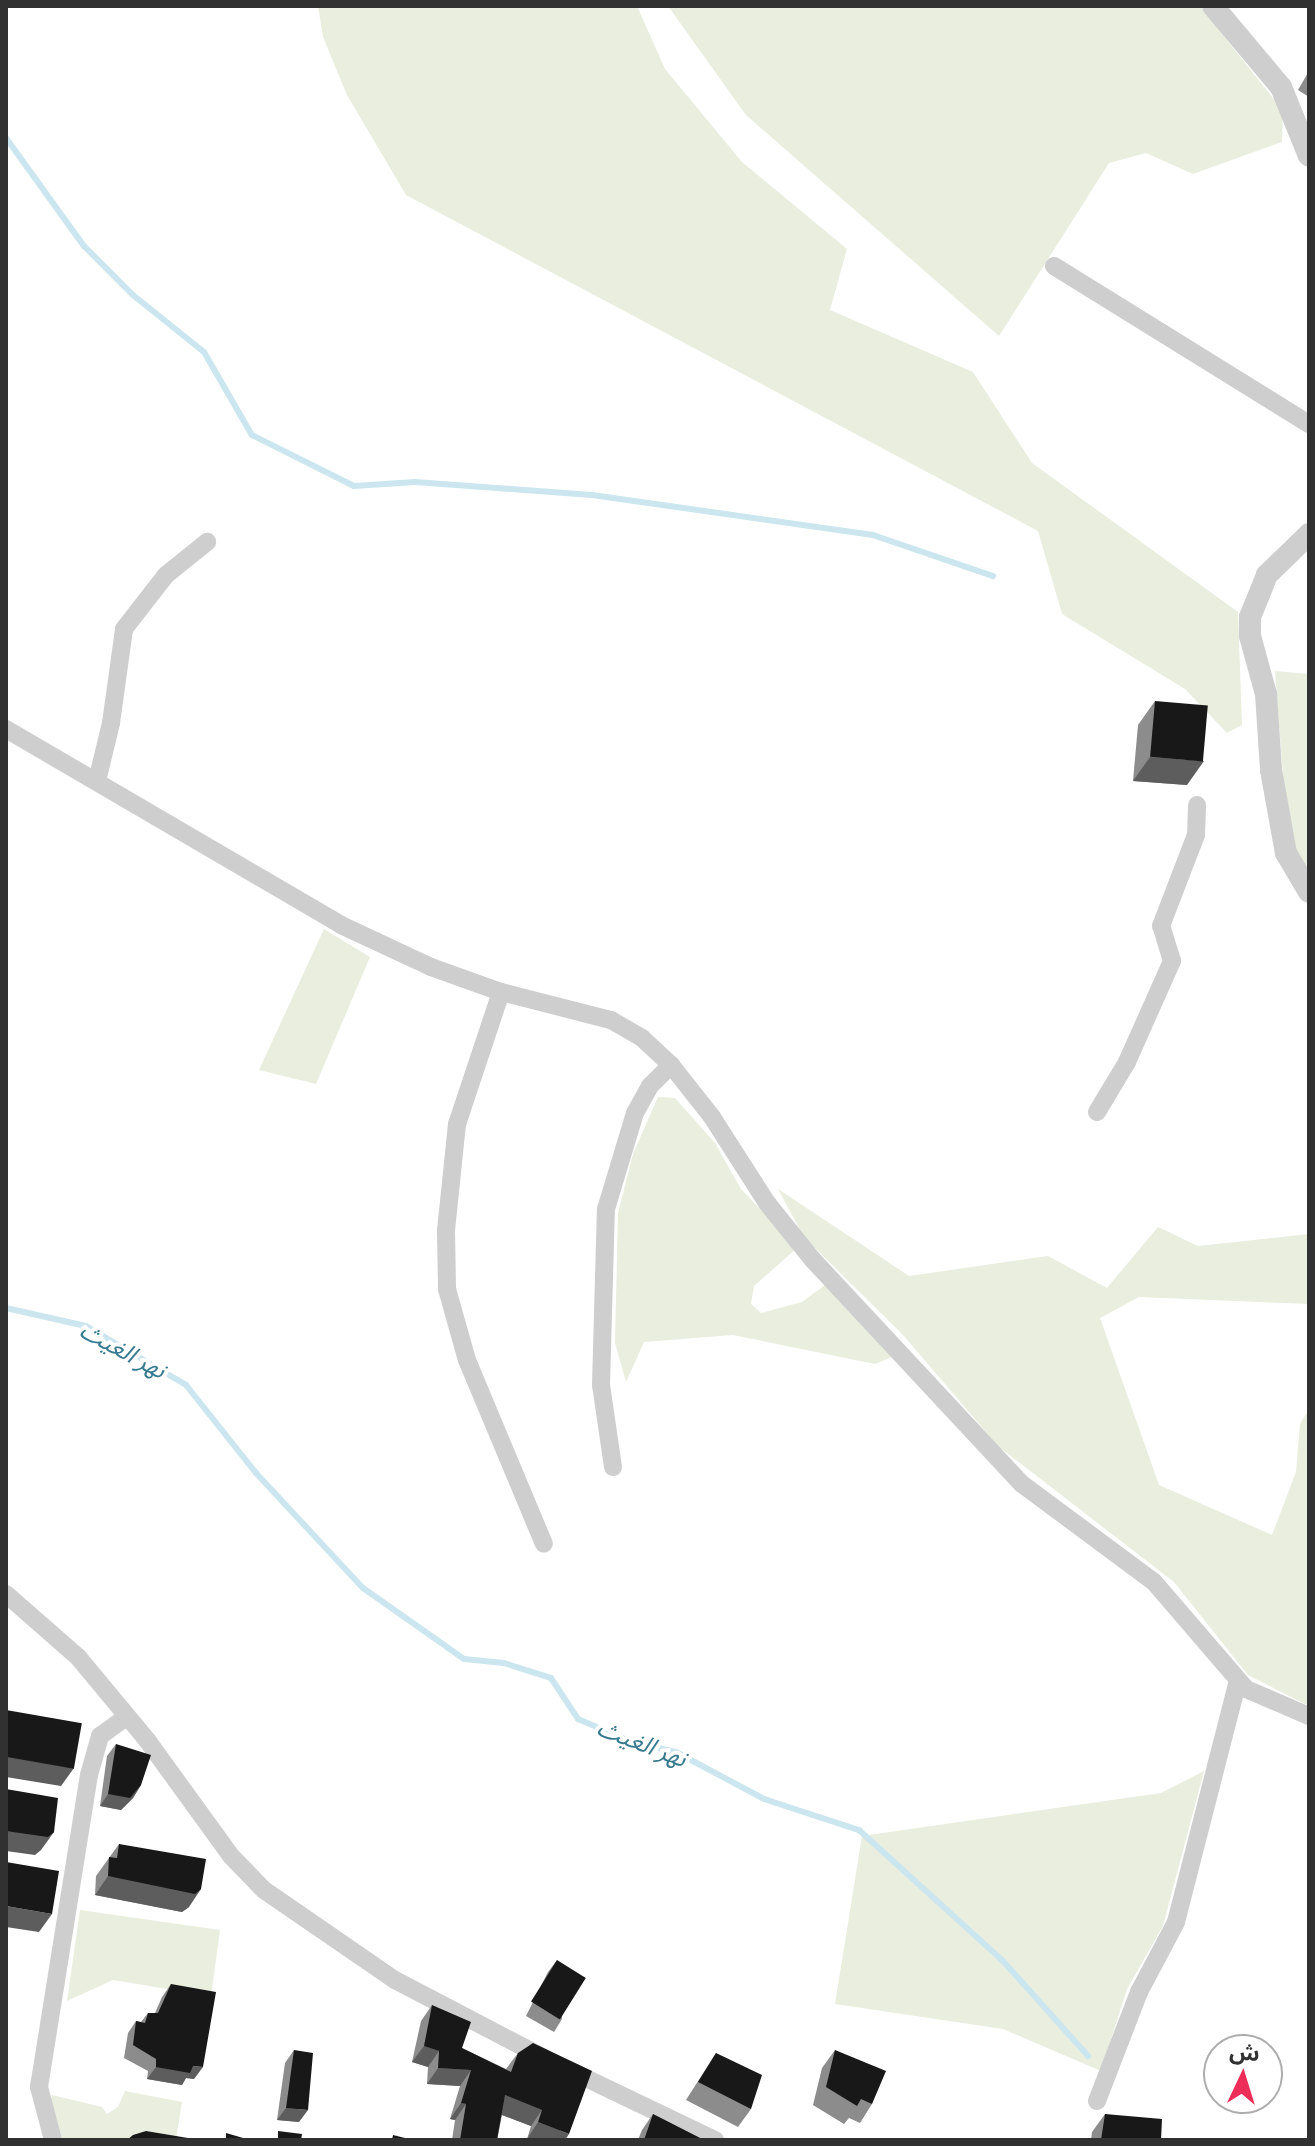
<!DOCTYPE html>
<html>
<head>
<meta charset="utf-8">
<style>
	body { margin:0 }
	#map { position:relative; width:1315px; height:2146px; overflow:hidden; background:#fff; font-family:"Archivo Narrow","Noto Sans Arabic",sans-serif }
	div>[style] { position:absolute }
	.green>* { inset:0; background:#e9eedf }
	.stream>* { height:6px; margin:-3px; padding:0 3px; transform-origin:3px; border-radius:3px; background:#cbe6ee }
	.minor>* { height:18px; margin:-9px; padding:0 9px; transform-origin:9px; border-radius:9px; background:#cecece }
	.tertiary>* { height:22px; margin:-11px; padding:0 11px; transform-origin:11px; border-radius:11px; background:#cecece }
	.wall>* { inset:0; background:#8c8c8c }
	.shaded-wall>* { inset:0; background:#5d5d5d }
	.building>* { inset:0; background:#181818; transform-origin:0 0 }
	span { translate:-50% -50%; white-space:nowrap; text-align:center; line-height:1.15; -webkit-text-stroke:8px #fff; paint-order:stroke }
	.water-label { font-size:24px; color:#387b91; font-style:italic }
	.frame { position:absolute; inset:0; border:8px solid #313131; pointer-events:none }
	.north { position:absolute; left:1203px; top:2034px; width:80px; height:80px; box-sizing:border-box; background:#fff; border:2px solid #adadad; border-radius:50%; rotate:4deg; font-size:22px; font-weight:700; line-height:32px; text-align:center; color:#313131 }
	.north::after { content:''; display:block; margin:auto; width:28px; height:36px; background:#ed2e58; clip-path:polygon(50% 0,100% 100%,50% 72%,0 100%) }
</style>
</head>
<body>
<div id="map">
	<div class="green">
		<i style="clip-path:polygon(318px 6px,637px 6px,665px 69px,742px 162px,847px 249px,830px 310px,973px 372px,1032px 463px,1238px 612px,1242px 725px,1227px 733px,1185px 689px,1062px 614px,1038px 531px,406px 195px,347px 95px,323px 37px)"></i>
		<i style="clip-path:polygon(668px 6px,1200px 6px,1283px 111px,1282px 142px,1193px 174px,1146px 153px,1109px 163px,999px 336px,746px 115px)"></i>
		<i style="clip-path:polygon(1275px 671px,1309px 674px,1309px 879px,1300px 865px,1286px 814px)"></i>
		<i style="clip-path:polygon(324px 929px,370px 957px,316px 1084px,259px 1070px)"></i>
		<i style="clip-path:polygon(658px 1097px,675px 1098px,715px 1143px,741px 1189px,797px 1248px,754px 1286px,751px 1304px,761px 1313px,802px 1302px,825px 1285px,892px 1357px,875px 1364px,733px 1335px,644px 1342px,626px 1382px,615px 1343px,618px 1213px,633px 1154px)"></i>
		<i style="clip-path:polygon(778px 1189px,909px 1276px,1048px 1256px,1107px 1288px,1158px 1227px,1198px 1246px,1309px 1234px,1309px 1304px,1139px 1297px,1100px 1318px,1159px 1485px,1272px 1535px,1296px 1472px,1300px 1424px,1309px 1409px,1309px 1706px,1248px 1675px,1174px 1582px,998px 1446px,904px 1336px,804px 1237px)"></i>
		<i style="clip-path:polygon(1204px 1771px,1163px 1926px,1127px 1989px,1101px 2071px,1003px 2029px,835px 2004px,862px 1836px,1161px 1793px)"></i>
		<i style="clip-path:polygon(80px 1910px,220px 1930px,211px 1996px,113px 1980px,67px 2001px)"></i>
		<i style="clip-path:polygon(125px 2091px,182px 2102px,176px 2140px,63px 2140px,49px 2108px,52px 2095px,102px 2107px,107px 2114px,118px 2107px)"></i>
	</div>
	<div class="stream">
		<i style="left:6px;top:138px;width:133px;rotate:54.2deg"></i>
		<i style="left:84px;top:246px;width:69px;rotate:45deg"></i>
		<i style="left:133px;top:295px;width:91px;rotate:38.8deg"></i>
		<i style="left:204px;top:352px;width:96px;rotate:60deg"></i>
		<i style="left:252px;top:435px;width:114px;rotate:26.6deg"></i>
		<i style="left:354px;top:486px;width:61px;rotate:-3.8deg"></i>
		<i style="left:415px;top:482px;width:177px;rotate:4.2deg"></i>
		<i style="left:592px;top:495px;width:284px;rotate:8.1deg"></i>
		<i style="left:873px;top:535px;width:127px;rotate:18.9deg"></i>
		<i style="left:6px;top:1308px;width:82px;rotate:12.7deg"></i>
		<i style="left:86px;top:1326px;width:116px;rotate:30.5deg"></i>
		<i style="left:186px;top:1385px;width:112px;rotate:51.5deg"></i>
		<i style="left:256px;top:1473px;width:157px;rotate:47.1deg"></i>
		<i style="left:363px;top:1588px;width:123px;rotate:35.1deg"></i>
		<i style="left:464px;top:1659px;width:40px;rotate:5.7deg"></i>
		<i style="left:504px;top:1663px;width:49px;rotate:17.7deg"></i>
		<i style="left:551px;top:1678px;width:49px;rotate:56.6deg"></i>
		<i style="left:578px;top:1719px;width:59px;rotate:23.1deg"></i>
		<i style="left:632px;top:1742px;width:45px;rotate:12.8deg"></i>
		<i style="left:676px;top:1752px;width:100px;rotate:28.1deg"></i>
		<i style="left:764px;top:1799px;width:100px;rotate:18.1deg"></i>
		<i style="left:859px;top:1830px;width:193px;rotate:42.3deg"></i>
		<i style="left:1002px;top:1960px;width:129px;rotate:48.1deg"></i>
	</div>
	<div class="minor">
		<i style="left:1054px;top:266px;width:300px;rotate:31.8deg"></i>
		<i style="left:6px;top:729px;width:388px;rotate:30.3deg"></i>
		<i style="left:341px;top:925px;width:99px;rotate:25deg"></i>
		<i style="left:431px;top:967px;width:74px;rotate:19.7deg"></i>
		<i style="left:501px;top:992px;width:114px;rotate:14.3deg"></i>
		<i style="left:611px;top:1020px;width:36px;rotate:30deg"></i>
		<i style="left:642px;top:1038px;width:40px;rotate:43deg"></i>
		<i style="left:671px;top:1065px;width:66px;rotate:51.7deg"></i>
		<i style="left:712px;top:1117px;width:102px;rotate:57.4deg"></i>
		<i style="left:767px;top:1203px;width:73px;rotate:51.1deg"></i>
		<i style="left:813px;top:1260px;width:306px;rotate:47deg"></i>
		<i style="left:1022px;top:1484px;width:164px;rotate:36.6deg"></i>
		<i style="left:1154px;top:1582px;width:141px;rotate:49.3deg"></i>
		<i style="left:1246px;top:1689px;width:69px;rotate:23.2deg"></i>
		<i style="left:97px;top:781px;width:60px;rotate:-76.4deg"></i>
		<i style="left:111px;top:723px;width:95px;rotate:-82.1deg"></i>
		<i style="left:124px;top:629px;width:68px;rotate:-52.1deg"></i>
		<i style="left:166px;top:575px;width:53px;rotate:-38.8deg"></i>
		<i style="left:501px;top:992px;width:139px;rotate:108.4deg"></i>
		<i style="left:457px;top:1124px;width:108px;rotate:95.9deg"></i>
		<i style="left:446px;top:1231px;width:58px;rotate:89deg"></i>
		<i style="left:447px;top:1289px;width:74px;rotate:74.3deg"></i>
		<i style="left:467px;top:1360px;width:199px;rotate:67.3deg"></i>
		<i style="left:1097px;top:1112px;width:58px;rotate:-59deg"></i>
		<i style="left:1127px;top:1062px;width:111px;rotate:-66deg"></i>
		<i style="left:1172px;top:961px;width:37px;rotate:-107deg"></i>
		<i style="left:1161px;top:926px;width:97px;rotate:-69deg"></i>
		<i style="left:1196px;top:835px;width:30px;rotate:-88deg"></i>
		<i style="left:613px;top:1467px;width:83px;rotate:-98.3deg"></i>
		<i style="left:601px;top:1385px;width:176px;rotate:-88.4deg"></i>
		<i style="left:606px;top:1209px;width:100px;rotate:-73.2deg"></i>
		<i style="left:635px;top:1113px;width:31px;rotate:-61deg"></i>
		<i style="left:650px;top:1086px;width:30px;rotate:-45deg"></i>
		<i style="left:6px;top:1594px;width:96px;rotate:41.2deg"></i>
		<i style="left:78px;top:1657px;width:108px;rotate:50.3deg"></i>
		<i style="left:147px;top:1740px;width:143px;rotate:54.1deg"></i>
		<i style="left:231px;top:1856px;width:47px;rotate:45.9deg"></i>
		<i style="left:264px;top:1890px;width:159px;rotate:34.5deg"></i>
		<i style="left:395px;top:1980px;width:170px;rotate:27.6deg"></i>
		<i style="left:569px;top:2070px;width:162px;rotate:25.6deg"></i>
		<i style="left:1097px;top:2101px;width:117px;rotate:-68.9deg"></i>
		<i style="left:1139px;top:1992px;width:79px;rotate:-62.1deg"></i>
		<i style="left:1176px;top:1922px;width:249px;rotate:-75.6deg"></i>
		<i style="left:53px;top:2140px;width:55px;rotate:-104.8deg"></i>
		<i style="left:39px;top:2087px;width:316px;rotate:-80.9deg"></i>
		<i style="left:89px;top:1775px;width:41px;rotate:-74.2deg"></i>
		<i style="left:100px;top:1736px;width:32px;rotate:-36deg"></i>
	</div>
	<div class="tertiary">
		<i style="left:1213px;top:6px;width:106px;rotate:50deg"></i>
		<i style="left:1281px;top:87px;width:74px;rotate:67.9deg"></i>
		<i style="left:1309px;top:534px;width:59px;rotate:135.7deg"></i>
		<i style="left:1267px;top:575px;width:45px;rotate:112deg"></i>
		<i style="left:1250px;top:617px;width:19px;rotate:90deg"></i>
		<i style="left:1250px;top:636px;width:60px;rotate:74.6deg"></i>
		<i style="left:1266px;top:694px;width:76px;rotate:86.2deg"></i>
		<i style="left:1271px;top:770px;width:84px;rotate:79.8deg"></i>
		<i style="left:1286px;top:853px;width:45px;rotate:59.5deg"></i>
	</div>
	<div class="wall">
		<i style="clip-path:polygon(1309px 71px,1309px 97px,1298px 90px)"></i>
		<i style="clip-path:polygon(1155px 701px,1187px 785px,1133px 781px,1138px 725px)"></i>
		<i style="clip-path:polygon(116px 1744px,141px 1785px,133px 1798px,121px 1810px,100px 1806px,107px 1756px)"></i>
		<i style="clip-path:polygon(119px 1844px,189px 1907px,182px 1912px,95px 1895px,96px 1876px)"></i>
		<i style="clip-path:polygon(557px 1960px,562px 2019px,554px 2032px,526px 2016px,548px 1972px)"></i>
		<i style="clip-path:polygon(171px 1984px,194px 2079px,186px 2078px,182px 2085px,147px 2079px,148px 2071px,124px 2058px,128px 2033px,136px 2021px,141px 2022px,148px 2013px,155px 2013px,162px 1997px)"></i>
		<i style="clip-path:polygon(432px 2005px,462px 2048px,506px 2069px,518px 2053px,565px 2140px,530px 2140px,527px 2139px,531px 2126px,502px 2115px,497px 2140px,452px 2140px,455px 2120px,450px 2119px,460px 2086px,427px 2084px,428px 2067px,412px 2062px,421px 2021px)"></i>
		<i style="clip-path:polygon(294px 2050px,299px 2122px,277px 2120px,285px 2063px)"></i>
		<i style="clip-path:polygon(835px 2050px,872px 2104px,860px 2123px,849px 2118px,844px 2124px,813px 2105px,822px 2068px)"></i>
		<i style="clip-path:polygon(716px 2053px,751px 2109px,738px 2127px,686px 2100px)"></i>
		<i style="clip-path:polygon(653px 2114px,704px 2140px,638px 2140px,642px 2130px)"></i>
		<i style="clip-path:polygon(1105px 2114px,1161px 2140px,1091px 2140px,1092px 2132px)"></i>
	</div>
	<div class="shaded-wall">
		<i style="clip-path:polygon(1150px 757px,1204px 761px,1187px 785px,1133px 781px)"></i>
		<i style="clip-path:polygon(6px 1756px,74px 1768px,61px 1786px,6px 1777px)"></i>
		<i style="clip-path:polygon(141px 1785px,133px 1798px,121px 1810px,100px 1806px,108px 1794px)"></i>
		<i style="clip-path:polygon(6px 1831px,54px 1832px,41px 1850px,35px 1855px,6px 1851px)"></i>
		<i style="clip-path:polygon(108px 1876px,201px 1889px,189px 1907px,182px 1912px,95px 1895px)"></i>
		<i style="clip-path:polygon(6px 1906px,52px 1914px,39px 1932px,6px 1927px)"></i>
		<i style="clip-path:polygon(424px 2046px,439px 2051px,428px 2067px,412px 2062px)"></i>
		<i style="clip-path:polygon(193px 2066px,203px 2067px,194px 2079px,186px 2078px,182px 2085px,147px 2079px,156px 2067px)"></i>
		<i style="clip-path:polygon(438px 2068px,471px 2070px,460px 2086px,427px 2084px)"></i>
		<i style="clip-path:polygon(505px 2095px,542px 2110px,531px 2126px,494px 2112px)"></i>
		<i style="clip-path:polygon(461px 2103px,466px 2104px,455px 2120px,450px 2119px)"></i>
		<i style="clip-path:polygon(286px 2108px,308px 2110px,299px 2122px,277px 2120px)"></i>
		<i style="clip-path:polygon(538px 2122px,569px 2134px,565px 2140px,530px 2140px,527px 2139px)"></i>
	</div>
	<div class="building">
		<i style="left:1155px;top:701px;width:53px;height:56px;rotate:5deg"></i>
		<i style="left:6px;top:1710px;width:77px;height:46px;rotate:10deg"></i>
		<i style="clip-path:polygon(116px 1744px,151px 1755px,141px 1785px,130px 1798px,108px 1794px)"></i>
		<i style="clip-path:polygon(6px 1789px,58px 1798px,54px 1832px,48px 1837px,6px 1831px)"></i>
		<i style="clip-path:polygon(119px 1844px,206px 1859px,201px 1889px,195px 1894px,108px 1876px,109px 1857px,117px 1858px)"></i>
		<i style="clip-path:polygon(6px 1862px,59px 1871px,52px 1914px,6px 1906px)"></i>
		<i style="left:557px;top:1960px;width:34px;height:49px;rotate:32deg"></i>
		<i style="clip-path:polygon(171px 1984px,216px 1992px,203px 2067px,193px 2066px,190px 2073px,156px 2067px,156px 2059px,133px 2045px,136px 2021px,145px 2023px,148px 2013px,158px 2013px)"></i>
		<i style="clip-path:polygon(432px 2005px,471px 2022px,462px 2048px,511px 2072px,518px 2053px,533px 2043px,592px 2071px,569px 2134px,538px 2122px,542px 2110px,505px 2095px,497px 2140px,460px 2140px,466px 2104px,461px 2103px,471px 2070px,438px 2068px,439px 2051px,424px 2046px)"></i>
		<i style="clip-path:polygon(294px 2050px,313px 2053px,308px 2110px,286px 2108px)"></i>
		<i style="clip-path:polygon(835px 2050px,886px 2071px,872px 2104px,861px 2099px,857px 2106px,826px 2087px)"></i>
		<i style="clip-path:polygon(716px 2053px,762px 2075px,751px 2109px,698px 2082px)"></i>
		<i style="clip-path:polygon(653px 2114px,704px 2140px,693px 2140px,694px 2138px,693px 2140px,644px 2140px)"></i>
		<i style="clip-path:polygon(1105px 2114px,1162px 2119px,1161px 2140px,1101px 2140px)"></i>
		<i style="clip-path:polygon(146px 2131px,200px 2140px,127px 2140px,133px 2135px)"></i>
		<i style="clip-path:polygon(278px 2131px,302px 2134px,301px 2140px,278px 2140px)"></i>
		<i style="clip-path:polygon(226px 2133px,250px 2140px,226px 2140px)"></i>
		<i style="clip-path:polygon(393px 2135px,413px 2140px,392px 2140px)"></i>
	</div>
	<div class="water-label">
		<span style="left:123px;top:1350px;rotate:28deg">نهر الغيث</span>
		<span style="left:642px;top:1743px;rotate:21deg">نهر الغيث</span>
	</div>
	<div class="frame"></div>
	<div class="north">ش</div>
</div>
</body>
</html>
